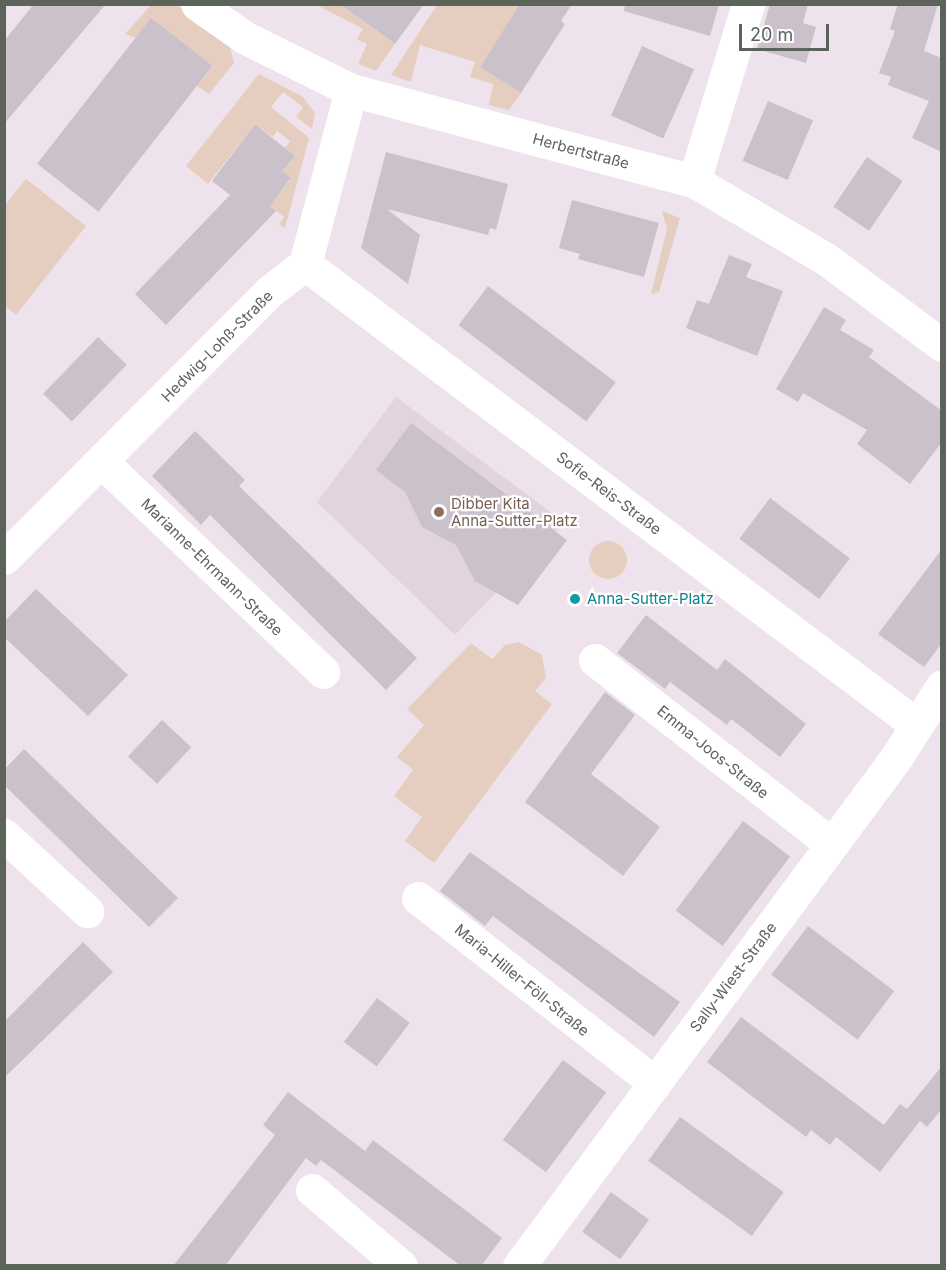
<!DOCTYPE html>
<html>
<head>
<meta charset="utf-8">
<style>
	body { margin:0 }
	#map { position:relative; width:946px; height:1270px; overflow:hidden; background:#eee3ec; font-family:Inter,sans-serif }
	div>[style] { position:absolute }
	.education>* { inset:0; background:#e1d4df }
	.green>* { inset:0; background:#e5cec0 }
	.round { border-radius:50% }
	.building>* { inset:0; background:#cbc1cb; transform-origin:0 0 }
	.street>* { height:33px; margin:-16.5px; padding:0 16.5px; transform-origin:16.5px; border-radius:16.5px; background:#fff }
	.dots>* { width:16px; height:16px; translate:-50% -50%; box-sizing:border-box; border:3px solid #fff; border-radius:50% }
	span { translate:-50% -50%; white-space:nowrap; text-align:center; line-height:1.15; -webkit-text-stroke:4.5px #fff; paint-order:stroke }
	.street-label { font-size:15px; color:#5c635b }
	.education-label { font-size:15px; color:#785e54 }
	.left { translate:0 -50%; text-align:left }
	.culture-label { font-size:15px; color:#0d838f }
	.frame { position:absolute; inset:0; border:6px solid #5c635b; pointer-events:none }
	.scale { position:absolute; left:739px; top:24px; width:90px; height:27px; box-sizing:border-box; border:3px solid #5c635b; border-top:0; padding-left:8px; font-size:18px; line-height:21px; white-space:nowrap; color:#5c635b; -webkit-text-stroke:4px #fff; paint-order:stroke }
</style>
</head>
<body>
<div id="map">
	<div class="education">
		<i style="clip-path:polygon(396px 397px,565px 523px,455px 635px,317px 502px)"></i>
	</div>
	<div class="green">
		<i style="clip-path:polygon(151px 5px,177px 5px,229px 43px,234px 63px,209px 94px,197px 86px,213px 66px,125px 34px)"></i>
		<i style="clip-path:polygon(317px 5px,364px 5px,356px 16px,395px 44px,376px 71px,358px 64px,367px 44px,357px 39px,363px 29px)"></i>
		<i style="clip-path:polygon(437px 5px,520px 5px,480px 67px,521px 93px,509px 110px,489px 105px,493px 84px,470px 77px,475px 62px,420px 45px,411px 82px,391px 75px)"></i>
		<i style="clip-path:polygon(259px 74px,303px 97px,315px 113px,312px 129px,296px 117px,303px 107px,283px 92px,271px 107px,309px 138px,285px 228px,279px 224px,284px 217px,270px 206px,291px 179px,282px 171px,295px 156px,285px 148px,290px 141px,277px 131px,273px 137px,255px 124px,208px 184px,186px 166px)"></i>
		<i style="clip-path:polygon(26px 179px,86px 226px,16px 315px,5px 306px,5px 205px)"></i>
		<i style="clip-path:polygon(662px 211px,680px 218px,659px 292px,651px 294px,667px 229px)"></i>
		<i class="round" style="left:589px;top:541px;width:38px;height:38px"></i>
		<i style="clip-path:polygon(519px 642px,542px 655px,546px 678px,535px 691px,552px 704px,434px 863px,405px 841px,422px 817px,394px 796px,413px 770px,397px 757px,424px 725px,407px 709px,471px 643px,492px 659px,505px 645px)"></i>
	</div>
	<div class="building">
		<i style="clip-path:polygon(34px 4px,106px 4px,4px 124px,4px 41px)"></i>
		<i style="clip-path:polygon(340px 4px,424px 4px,395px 44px)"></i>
		<i style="clip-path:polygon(520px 4px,572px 4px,561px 21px,565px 24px,521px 93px,480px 67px)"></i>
		<i style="clip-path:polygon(625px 4px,719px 4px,710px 36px,624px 11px)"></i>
		<i style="clip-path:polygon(770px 4px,808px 4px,803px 23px,816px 27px,806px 63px,757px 49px)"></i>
		<i style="clip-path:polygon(898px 4px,938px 4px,924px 51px,942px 58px,942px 152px,912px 138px,929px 101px,888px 85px,891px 77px,879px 73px,895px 31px,890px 29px)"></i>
		<i style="left:151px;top:18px;width:78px;height:185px;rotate:38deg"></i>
		<i style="left:642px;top:46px;width:57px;height:76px;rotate:24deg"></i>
		<i style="left:768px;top:101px;width:49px;height:65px;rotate:23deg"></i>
		<i style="clip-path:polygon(255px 124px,295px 156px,282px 171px,291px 178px,270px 206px,276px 211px,166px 325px,135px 294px,230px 195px,212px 181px)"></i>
		<i style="clip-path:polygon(386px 152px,508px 184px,496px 230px,490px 228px,488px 235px,387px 209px,420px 235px,408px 284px,361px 248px)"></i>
		<i style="left:867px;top:157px;width:43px;height:60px;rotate:34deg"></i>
		<i style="clip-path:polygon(572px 200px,659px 223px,644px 277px,578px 259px,580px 254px,559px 248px)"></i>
		<i style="clip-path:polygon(729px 255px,752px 264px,746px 277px,783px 291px,757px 356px,686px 328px,697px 300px,709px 304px)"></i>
		<i style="left:488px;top:286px;width:160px;height:49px;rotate:37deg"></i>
		<i style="clip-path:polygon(824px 307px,846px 320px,840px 330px,874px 350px,869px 357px,942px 411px,942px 442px,910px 484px,857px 444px,867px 430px,803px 393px,798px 402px,776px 389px)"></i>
		<i style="left:98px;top:337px;width:40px;height:79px;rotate:44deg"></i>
		<i style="clip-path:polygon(411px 423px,567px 540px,518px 605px,475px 581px,456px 545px,422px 527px,405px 492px,376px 470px)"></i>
		<i style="clip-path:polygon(195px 431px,245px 480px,239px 486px,417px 658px,386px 690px,210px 515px,201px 525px,152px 476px)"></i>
		<i style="left:770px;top:498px;width:100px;height:51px;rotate:37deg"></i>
		<i style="clip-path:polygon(942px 549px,942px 643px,924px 667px,878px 634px)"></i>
		<i style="clip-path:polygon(36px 589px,128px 675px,88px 716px,4px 637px,4px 622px)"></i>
		<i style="clip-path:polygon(646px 615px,717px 670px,725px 659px,806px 724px,780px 757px,731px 719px,727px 725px,670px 682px,665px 689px,617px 653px)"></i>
		<i style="clip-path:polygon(605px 692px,635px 715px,591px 774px,660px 827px,623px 876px,525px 802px)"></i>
		<i style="left:162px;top:720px;width:40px;height:50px;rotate:43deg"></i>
		<i style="clip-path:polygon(24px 749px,178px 898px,149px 927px,4px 785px,4px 770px)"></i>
		<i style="left:743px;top:821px;width:59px;height:112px;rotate:37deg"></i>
		<i style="clip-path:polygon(470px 852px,680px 1002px,654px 1037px,493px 916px,485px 926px,440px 891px)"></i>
		<i style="left:808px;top:926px;width:108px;height:61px;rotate:37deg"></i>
		<i style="clip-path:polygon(83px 942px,113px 972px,4px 1078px,4px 1022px)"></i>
		<i style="left:377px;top:998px;width:41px;height:55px;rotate:37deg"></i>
		<i style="clip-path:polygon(741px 1017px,884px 1125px,900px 1104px,907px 1109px,942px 1066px,942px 1109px,927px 1127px,920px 1121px,880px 1172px,836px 1137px,830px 1145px,811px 1130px,806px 1137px,707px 1062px)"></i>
		<i style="left:563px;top:1060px;width:54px;height:100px;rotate:37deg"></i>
		<i style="clip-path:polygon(288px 1092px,365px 1151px,373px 1140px,502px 1238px,481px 1266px,461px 1266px,321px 1160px,316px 1166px,306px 1158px,225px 1266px,173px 1266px,275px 1135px,263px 1125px)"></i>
		<i style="left:680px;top:1117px;width:128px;height:54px;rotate:36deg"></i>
		<i style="left:611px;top:1192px;width:47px;height:49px;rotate:36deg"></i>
	</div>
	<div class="street">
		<i style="left:197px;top:4px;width:57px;rotate:35.1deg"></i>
		<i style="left:244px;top:37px;width:119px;rotate:26.4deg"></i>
		<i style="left:351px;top:90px;width:355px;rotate:14.9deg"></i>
		<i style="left:694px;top:181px;width:153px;rotate:30.6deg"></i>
		<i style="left:826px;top:259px;width:144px;rotate:36.6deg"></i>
		<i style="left:694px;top:181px;width:185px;rotate:-73deg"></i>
		<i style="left:305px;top:264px;width:763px;rotate:37.01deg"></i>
		<i style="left:102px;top:462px;width:305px;rotate:43.5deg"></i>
		<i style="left:4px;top:558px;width:377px;rotate:-45.1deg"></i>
		<i style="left:270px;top:291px;width:44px;rotate:-37.6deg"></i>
		<i style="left:305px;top:264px;width:180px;rotate:-75.2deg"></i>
		<i style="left:595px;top:660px;width:299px;rotate:37.9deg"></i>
		<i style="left:4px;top:835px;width:113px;rotate:42.5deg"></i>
		<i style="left:418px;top:898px;width:301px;rotate:38deg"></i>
		<i style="left:312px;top:1190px;width:117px;rotate:40.5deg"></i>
		<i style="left:519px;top:1266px;width:633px;rotate:-53.42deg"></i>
		<i style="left:896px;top:758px;width:85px;rotate:-57.4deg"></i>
	</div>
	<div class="dots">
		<i style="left:439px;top:512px;background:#8d6e63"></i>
		<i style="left:575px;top:599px;background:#0f9aa8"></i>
	</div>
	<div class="street-label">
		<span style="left:581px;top:151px;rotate:15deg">Herbertstraße</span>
		<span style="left:217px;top:346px;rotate:-45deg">Hedwig-Lohß-Straße</span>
		<span style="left:609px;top:493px;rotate:37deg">Sofie-Reis-Straße</span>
		<span style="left:212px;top:567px;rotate:44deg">Marianne-Ehrmann-Straße</span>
		<span style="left:713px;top:752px;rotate:39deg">Emma-Joos-Straße</span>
		<span style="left:733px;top:977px;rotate:-53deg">Sally-Wiest-Straße</span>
		<span style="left:522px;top:980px;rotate:39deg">Maria-Hiller-Föll-Straße</span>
	</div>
	<div class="education-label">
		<span class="left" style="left:451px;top:512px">Dibber Kita<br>Anna-Sutter-Platz</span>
	</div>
	<div class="culture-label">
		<span class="left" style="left:587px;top:599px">Anna-Sutter-Platz</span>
	</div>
	<div class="frame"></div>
	<div class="scale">20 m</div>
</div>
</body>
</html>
